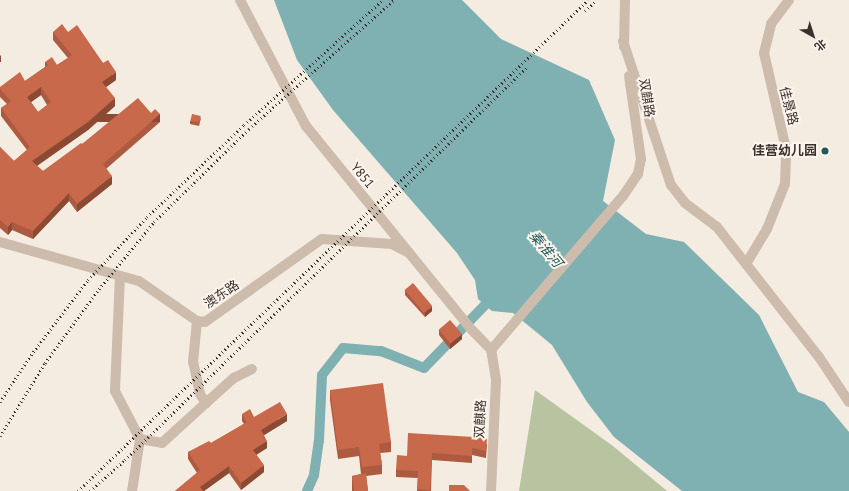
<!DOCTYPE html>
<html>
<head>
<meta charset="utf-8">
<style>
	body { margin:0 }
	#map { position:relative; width:849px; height:491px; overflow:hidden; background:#f4ebe1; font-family:"PT Sans","Noto Sans SC",sans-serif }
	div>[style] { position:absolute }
	.green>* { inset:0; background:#b8c4a0 }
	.water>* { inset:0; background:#7fb0b2 }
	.canal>* { height:10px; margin:-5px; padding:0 5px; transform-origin:5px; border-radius:5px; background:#7fb0b2 }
	.minor>* { height:10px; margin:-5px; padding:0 5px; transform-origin:5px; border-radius:5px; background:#cdbbac }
	.rail>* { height:3px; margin-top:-1.5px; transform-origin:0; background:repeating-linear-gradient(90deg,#3b302b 0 1px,transparent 0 4px) }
	.wall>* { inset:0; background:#ac5a40 }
	.shaded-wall>* { inset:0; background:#8c4a34; transform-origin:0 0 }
	.building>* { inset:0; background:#c8694b; transform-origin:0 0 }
	.dots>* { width:11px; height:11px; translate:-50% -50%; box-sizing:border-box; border:2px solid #fbf5ee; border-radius:50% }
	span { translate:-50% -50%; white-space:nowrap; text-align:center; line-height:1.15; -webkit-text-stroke:4px #fbf5ee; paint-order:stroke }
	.street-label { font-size:13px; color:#3b302b }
	.poi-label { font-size:13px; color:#3b302b; font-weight:700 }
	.right { translate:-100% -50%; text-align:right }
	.water-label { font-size:14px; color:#1f5a5e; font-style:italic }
	.north { position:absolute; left:793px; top:16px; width:40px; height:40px; -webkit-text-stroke:3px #fbf5ee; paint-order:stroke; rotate:141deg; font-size:11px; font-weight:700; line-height:16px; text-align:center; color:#3b302b }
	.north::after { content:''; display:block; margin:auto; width:14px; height:18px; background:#3b302b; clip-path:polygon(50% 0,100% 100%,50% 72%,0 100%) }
</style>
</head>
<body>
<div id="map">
	<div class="green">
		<i style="clip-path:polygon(535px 390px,613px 446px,667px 491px,519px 491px)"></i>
	</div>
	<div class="water">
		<i style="clip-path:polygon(274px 0,462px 0,501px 39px,589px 80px,615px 140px,603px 201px,646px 234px,684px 242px,759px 315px,798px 392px,824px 402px,849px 432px,849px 491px,682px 491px,614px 437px,587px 402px,552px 345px,513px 313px,492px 311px,478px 299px,475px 280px,457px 253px,333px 110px,297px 60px)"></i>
	</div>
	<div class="canal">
		<i style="left:307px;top:491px;width:17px;rotate:-66deg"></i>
		<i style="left:314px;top:475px;width:34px;rotate:-82deg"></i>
		<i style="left:319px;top:441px;width:66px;rotate:-87.4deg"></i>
		<i style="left:322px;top:375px;width:34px;rotate:-52deg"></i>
		<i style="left:343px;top:348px;width:38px;rotate:5deg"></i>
		<i style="left:381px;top:351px;width:46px;rotate:21.6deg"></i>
		<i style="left:424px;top:368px;width:88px;rotate:-45.9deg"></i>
	</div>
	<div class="minor">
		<i style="left:240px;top:0;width:142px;rotate:62.4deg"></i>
		<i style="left:306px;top:126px;width:263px;rotate:50.9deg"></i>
		<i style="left:472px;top:330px;width:28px;rotate:46deg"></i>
		<i style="left:623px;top:41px;width:152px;rotate:71.6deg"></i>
		<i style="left:671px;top:185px;width:23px;rotate:52deg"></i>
		<i style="left:685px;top:203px;width:40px;rotate:37deg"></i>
		<i style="left:717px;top:227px;width:165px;rotate:51.9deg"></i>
		<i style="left:819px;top:357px;width:54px;rotate:56.3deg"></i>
		<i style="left:624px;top:47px;width:47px;rotate:-88.8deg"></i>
		<i style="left:0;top:242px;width:144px;rotate:15.7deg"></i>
		<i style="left:139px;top:281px;width:70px;rotate:34.6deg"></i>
		<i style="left:197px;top:321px;width:8px;rotate:7deg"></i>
		<i style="left:205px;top:322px;width:143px;rotate:-35.4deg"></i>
		<i style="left:322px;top:239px;width:70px;rotate:4.1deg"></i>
		<i style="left:392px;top:244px;width:19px;rotate:28deg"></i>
		<i style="left:746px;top:264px;width:41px;rotate:-59deg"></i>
		<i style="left:767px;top:229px;width:48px;rotate:-68.2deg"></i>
		<i style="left:785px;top:184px;width:35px;rotate:-88deg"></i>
		<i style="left:786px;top:149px;width:98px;rotate:-102.9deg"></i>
		<i style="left:764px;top:53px;width:30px;rotate:-76deg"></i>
		<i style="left:771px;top:24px;width:30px;rotate:-53deg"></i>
		<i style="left:120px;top:276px;width:115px;rotate:92.5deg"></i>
		<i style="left:115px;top:391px;width:54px;rotate:62.5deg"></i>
		<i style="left:140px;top:439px;width:53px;rotate:98.7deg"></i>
		<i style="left:491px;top:350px;width:203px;rotate:-49.4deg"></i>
		<i style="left:623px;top:196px;width:27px;rotate:-56deg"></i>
		<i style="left:638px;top:174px;width:15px;rotate:-79deg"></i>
		<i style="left:641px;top:159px;width:84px;rotate:-98.2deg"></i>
		<i style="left:206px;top:403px;width:38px;rotate:-42deg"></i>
		<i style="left:234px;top:378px;width:20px;rotate:-27deg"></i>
		<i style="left:140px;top:439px;width:22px;rotate:10deg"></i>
		<i style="left:162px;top:443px;width:59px;rotate:-42.3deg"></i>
		<i style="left:206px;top:403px;width:11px;rotate:-124deg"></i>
		<i style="left:200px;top:394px;width:33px;rotate:-102deg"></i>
		<i style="left:193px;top:362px;width:41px;rotate:-84.4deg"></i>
		<i style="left:491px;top:491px;width:111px;rotate:-87.4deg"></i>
		<i style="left:496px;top:380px;width:30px;rotate:-99deg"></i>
	</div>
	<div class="rail">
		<i style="left:585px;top:11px;width:16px;rotate:-43deg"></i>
		<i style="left:0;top:402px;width:56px;rotate:-56.6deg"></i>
		<i style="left:31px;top:355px;width:94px;rotate:-52.8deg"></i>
		<i style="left:88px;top:280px;width:86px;rotate:-46.9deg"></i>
		<i style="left:147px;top:217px;width:134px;rotate:-43.5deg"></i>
		<i style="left:244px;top:125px;width:187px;rotate:-42deg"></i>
		<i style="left:0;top:436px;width:86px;rotate:-58.3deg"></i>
		<i style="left:45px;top:363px;width:92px;rotate:-53.9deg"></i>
		<i style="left:99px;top:289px;width:87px;rotate:-50.6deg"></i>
		<i style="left:154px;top:222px;width:133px;rotate:-44.4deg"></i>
		<i style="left:249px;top:129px;width:194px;rotate:-41.7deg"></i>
		<i style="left:78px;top:491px;width:708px;rotate:-43.91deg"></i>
		<i style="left:90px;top:491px;width:47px;rotate:-41.5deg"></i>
		<i style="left:125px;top:460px;width:564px;rotate:-44.35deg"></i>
	</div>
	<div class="wall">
		<i style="clip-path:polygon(evenodd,53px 32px,68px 32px,103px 63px,116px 80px,106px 87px,115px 106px,88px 130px,37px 166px,43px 171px,82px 144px,151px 113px,160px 122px,106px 169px,112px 184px,77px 212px,69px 201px,33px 239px,12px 230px,8px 235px,0 228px,0 147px,14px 161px,27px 150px,1px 116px,1px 108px,7px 104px,0 97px,0 87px,25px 81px,45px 67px,45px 62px,57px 65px,68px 58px,53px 40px,53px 32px,41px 95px,47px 105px,38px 112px,31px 102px,41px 95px)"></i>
		<i style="clip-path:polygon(201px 118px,199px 126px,190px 124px,190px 121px)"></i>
		<i style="clip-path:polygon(405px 290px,432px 311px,425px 317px,405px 295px)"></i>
		<i style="clip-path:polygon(439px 330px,462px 339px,450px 349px,439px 335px)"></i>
		<i style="clip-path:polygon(330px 390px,391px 442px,391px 452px,380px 453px,382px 465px,382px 474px,366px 476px,368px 491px,352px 491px,352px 476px,361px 474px,359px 456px,338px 459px,330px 400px)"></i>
		<i style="clip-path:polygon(242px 414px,254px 417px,287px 421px,264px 435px,267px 448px,256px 455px,264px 472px,241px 490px,229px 473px,204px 491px,175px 491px,197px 473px,188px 459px,188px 452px,211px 443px,244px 424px,242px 421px)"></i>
		<i style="clip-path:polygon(484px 430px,483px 437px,487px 445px,486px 458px,472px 455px,472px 463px,432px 460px,431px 491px,417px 491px,418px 478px,396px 477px,396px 470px,407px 456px,474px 437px)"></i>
	</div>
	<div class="shaded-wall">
		<i style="clip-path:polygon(1px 55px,1px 62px,0 62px,0 56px)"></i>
		<i style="clip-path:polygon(116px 72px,116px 80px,102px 90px,102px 82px)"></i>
		<i style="clip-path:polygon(41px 87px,41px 95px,27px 105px,27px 97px)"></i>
		<i style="clip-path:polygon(115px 98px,115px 106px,88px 130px,32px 169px,32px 161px)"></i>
		<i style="left:160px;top:114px;width:8px;height:76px;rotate:90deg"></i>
		<i style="clip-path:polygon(112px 176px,112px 184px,77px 212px,77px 204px)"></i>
		<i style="clip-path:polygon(69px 193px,69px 201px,33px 239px,33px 231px)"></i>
		<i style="clip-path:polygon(12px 222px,12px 230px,8px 235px,8px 227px)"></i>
		<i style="clip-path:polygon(432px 306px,432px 311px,425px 317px,425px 312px)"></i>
		<i style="clip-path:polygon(462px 334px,462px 339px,450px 349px,450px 344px)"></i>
		<i style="clip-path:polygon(287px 414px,287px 421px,261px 437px,261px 430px)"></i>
		<i style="clip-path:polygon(267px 441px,267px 448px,253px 457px,253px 450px)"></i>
		<i style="clip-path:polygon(264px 465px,264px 472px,241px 490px,241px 483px)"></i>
		<i style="clip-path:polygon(229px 466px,229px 473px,204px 491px,200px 491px,200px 487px)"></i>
	</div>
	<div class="building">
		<i style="clip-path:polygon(evenodd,62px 24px,68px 32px,77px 25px,103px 63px,108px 60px,116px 72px,102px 82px,115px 98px,88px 122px,32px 161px,43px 171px,81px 143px,82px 144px,138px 98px,151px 113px,155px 109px,160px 114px,103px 164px,112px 176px,77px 204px,69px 193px,33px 231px,12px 222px,8px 227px,0 220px,0 147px,14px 161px,30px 147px,1px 108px,11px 101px,0 89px,0 87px,20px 72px,25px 81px,48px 65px,45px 62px,52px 57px,57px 65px,72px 55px,53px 32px,62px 24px,41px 87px,51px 102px,38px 112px,27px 97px,41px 87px)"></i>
		<i style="left:192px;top:114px;width:9px;height:7px;rotate:13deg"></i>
		<i style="left:413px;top:283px;width:30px;height:11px;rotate:50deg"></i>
		<i style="left:450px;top:320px;width:18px;height:15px;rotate:49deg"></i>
		<i style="clip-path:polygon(383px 383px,391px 442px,379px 444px,382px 465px,362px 467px,359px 447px,338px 450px,330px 390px)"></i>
		<i style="clip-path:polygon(280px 402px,287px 414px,261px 430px,267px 441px,253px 450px,264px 465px,241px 483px,229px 466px,200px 487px,203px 491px,175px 491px,200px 470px,188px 452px,209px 441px,211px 443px,247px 422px,242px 414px,250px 409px,254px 417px)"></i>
		<i style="clip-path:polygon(475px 422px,484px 422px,483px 437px,487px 438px,486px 451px,472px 448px,472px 456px,432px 453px,430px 490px,417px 489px,418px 471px,396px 470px,397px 455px,407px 456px,408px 433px,474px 437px)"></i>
		<i style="clip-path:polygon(366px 473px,368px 491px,354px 491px,352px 476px)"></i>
		<i style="clip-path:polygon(449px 485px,464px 485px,470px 491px,449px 491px)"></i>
	</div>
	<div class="dots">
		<i style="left:825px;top:151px;background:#1f5a5e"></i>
	</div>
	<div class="street-label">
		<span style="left:646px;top:98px;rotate:81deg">双麒路</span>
		<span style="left:788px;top:106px;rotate:76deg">佳景路</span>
		<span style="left:362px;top:176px;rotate:51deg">Y851</span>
		<span style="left:222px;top:295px;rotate:-34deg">澳东路</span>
		<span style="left:481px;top:419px;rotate:-87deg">双麒路</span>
	</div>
	<div class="poi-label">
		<span class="right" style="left:817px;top:151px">佳营幼儿园</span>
	</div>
	<div class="water-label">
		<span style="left:546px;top:249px;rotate:50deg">秦淮河</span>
	</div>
	<div class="north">北</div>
</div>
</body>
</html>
